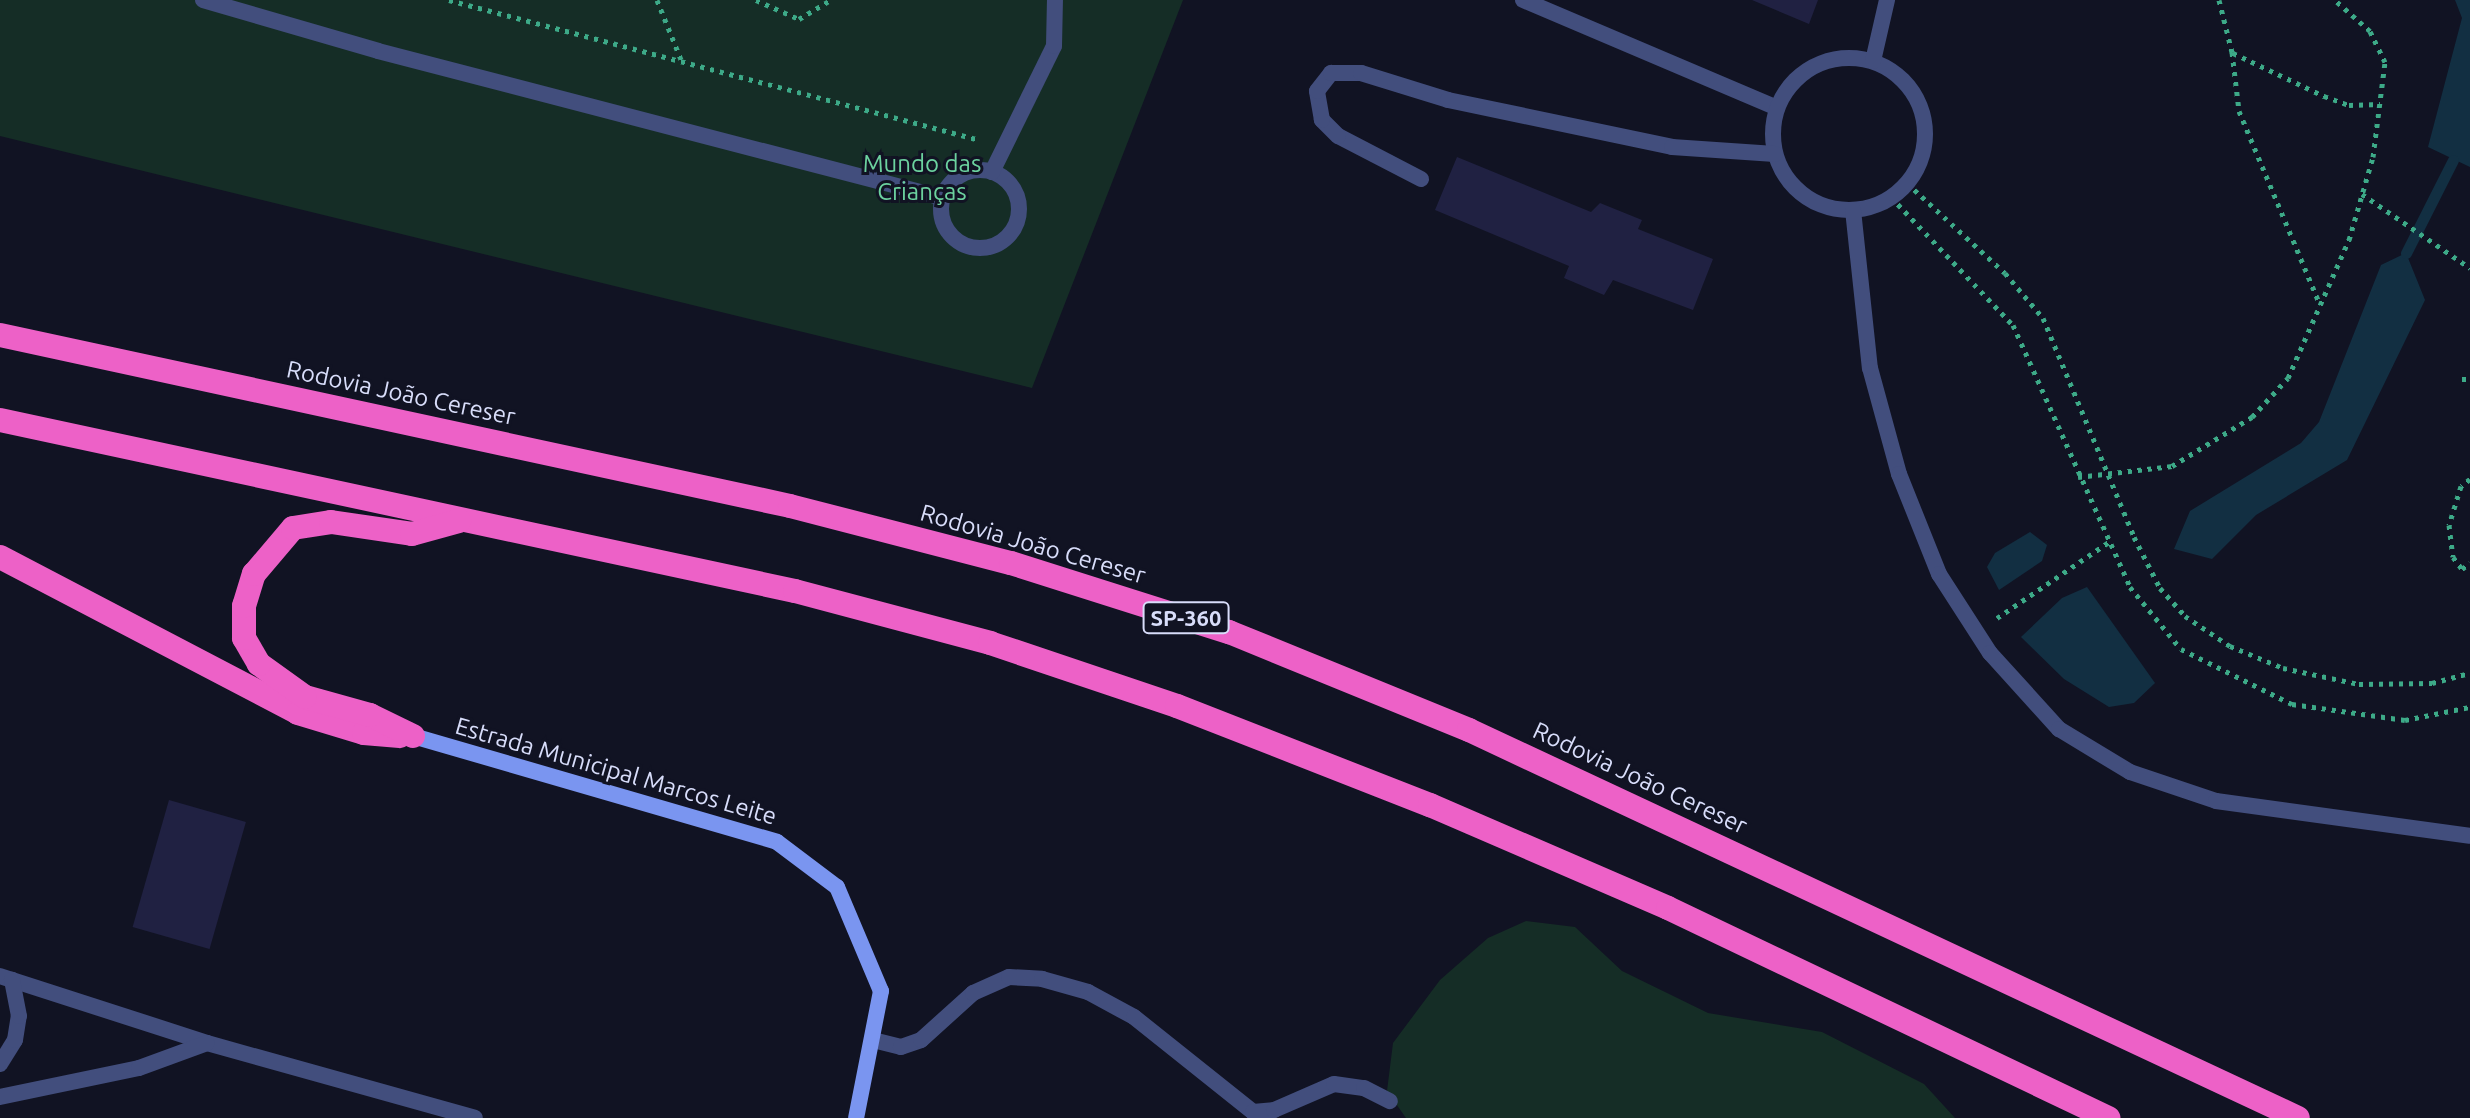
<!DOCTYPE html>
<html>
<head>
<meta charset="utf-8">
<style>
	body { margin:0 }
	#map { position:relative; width:2470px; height:1118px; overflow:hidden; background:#111323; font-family:Ubuntu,sans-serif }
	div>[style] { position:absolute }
	.green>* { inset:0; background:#152d26 }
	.water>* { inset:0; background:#122f42 }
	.stream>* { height:11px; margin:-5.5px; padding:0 5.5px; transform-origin:5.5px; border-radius:5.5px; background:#122f42 }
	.building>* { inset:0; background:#202142; transform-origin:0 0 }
	.path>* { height:5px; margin-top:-2.5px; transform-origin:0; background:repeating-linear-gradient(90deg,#3daa88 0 4px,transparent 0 10px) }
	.lane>* { height:16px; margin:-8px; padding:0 8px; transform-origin:8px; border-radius:8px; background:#424e7d }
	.lane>.ring { margin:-8px; padding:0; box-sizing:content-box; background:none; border:16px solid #424e7d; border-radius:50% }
	.street>* { height:16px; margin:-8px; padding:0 8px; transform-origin:8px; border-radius:8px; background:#424e7d }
	.secondary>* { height:16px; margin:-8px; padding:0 8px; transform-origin:8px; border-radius:8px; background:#7a95f0 }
	.highway>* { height:24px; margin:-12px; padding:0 12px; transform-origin:12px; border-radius:12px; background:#ed61c7 }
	span { translate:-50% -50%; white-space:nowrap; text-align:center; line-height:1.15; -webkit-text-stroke:6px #111323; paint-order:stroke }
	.shield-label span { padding:2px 6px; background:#111323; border:2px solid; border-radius:6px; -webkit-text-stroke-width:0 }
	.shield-label { font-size:22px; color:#d8ddfa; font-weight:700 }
	.park-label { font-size:24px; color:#6cd29f }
	.street-label { font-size:24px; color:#d8ddfa }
</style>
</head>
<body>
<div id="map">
	<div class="green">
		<i style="clip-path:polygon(0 0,1183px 0,1032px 388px,0 136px)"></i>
		<i style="clip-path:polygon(1526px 921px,1575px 927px,1622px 971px,1708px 1013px,1822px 1032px,1924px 1084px,1955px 1118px,1406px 1118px,1387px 1091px,1393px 1043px,1440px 980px,1488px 938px)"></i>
	</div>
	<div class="water">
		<i style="clip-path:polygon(2455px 0,2470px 0,2470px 167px,2428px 147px,2462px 18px)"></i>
		<i style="clip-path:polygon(2406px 253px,2425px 300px,2347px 460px,2256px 515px,2212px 559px,2174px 549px,2190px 511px,2301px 443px,2319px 422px,2381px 265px)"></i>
		<i style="clip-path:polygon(2030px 532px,2047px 545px,2042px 561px,1999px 590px,1987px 567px,1995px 553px)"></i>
		<i style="clip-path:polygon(2087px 587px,2155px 683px,2134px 703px,2109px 707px,2064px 679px,2021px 637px,2062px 598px)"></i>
	</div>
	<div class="stream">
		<i style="left:2406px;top:253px;width:104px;rotate:-63.2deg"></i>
	</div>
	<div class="building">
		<i style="clip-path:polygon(1752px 0,1818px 0,1809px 24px)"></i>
		<i style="clip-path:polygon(1457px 157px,1591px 212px,1600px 203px,1642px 220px,1638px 229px,1713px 259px,1693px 310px,1613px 280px,1604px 295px,1564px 278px,1569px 266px,1435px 210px)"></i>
		<i style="left:169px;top:800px;width:80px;height:132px;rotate:16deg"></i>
	</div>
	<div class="path">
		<i style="left:449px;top:0;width:549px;rotate:14.77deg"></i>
		<i style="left:657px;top:0;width:67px;rotate:68deg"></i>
		<i style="left:756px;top:0;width:47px;rotate:23.8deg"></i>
		<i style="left:799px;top:19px;width:37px;rotate:-31deg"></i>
		<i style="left:2219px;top:0;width:54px;rotate:76deg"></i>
		<i style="left:2232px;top:52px;width:59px;rotate:83.2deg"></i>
		<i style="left:2239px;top:111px;width:210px;rotate:67.3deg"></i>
		<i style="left:2233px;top:53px;width:101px;rotate:25.3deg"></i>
		<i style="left:2324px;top:96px;width:27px;rotate:20deg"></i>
		<i style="left:2349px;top:105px;width:31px;rotate:-2deg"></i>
		<i style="left:1907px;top:183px;width:133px;rotate:42.6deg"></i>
		<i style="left:2005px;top:273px;width:59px;rotate:49.8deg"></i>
		<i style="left:2043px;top:318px;width:237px;rotate:67.4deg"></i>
		<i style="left:2134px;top:537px;width:57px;rotate:63deg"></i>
		<i style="left:2160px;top:588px;width:38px;rotate:48deg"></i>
		<i style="left:2185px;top:616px;width:54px;rotate:33.7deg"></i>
		<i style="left:2230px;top:646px;width:57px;rotate:22.5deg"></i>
		<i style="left:2283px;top:668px;width:78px;rotate:11.9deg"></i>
		<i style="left:2359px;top:684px;width:73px;rotate:-0.8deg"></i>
		<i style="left:2432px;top:683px;width:39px;rotate:-15deg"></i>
		<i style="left:2362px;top:194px;width:131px;rotate:34.4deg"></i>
		<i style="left:1891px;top:197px;width:177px;rotate:46.4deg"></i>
		<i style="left:2013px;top:325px;width:287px;rotate:65.9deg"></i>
		<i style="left:2130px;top:587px;width:80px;rotate:50.6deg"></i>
		<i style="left:2181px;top:649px;width:124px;rotate:26.4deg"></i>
		<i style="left:2292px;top:704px;width:114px;rotate:8.1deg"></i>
		<i style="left:2405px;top:720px;width:66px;rotate:-11.3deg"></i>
		<i style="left:2462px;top:379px;width:8px"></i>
		<i style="left:2078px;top:477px;width:95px;rotate:-6.7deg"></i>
		<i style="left:2172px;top:466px;width:94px;rotate:-31.5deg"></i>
		<i style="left:2252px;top:417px;width:53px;rotate:-47.3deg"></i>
		<i style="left:2288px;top:378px;width:151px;rotate:-66.2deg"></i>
		<i style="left:2349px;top:240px;width:86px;rotate:-73.9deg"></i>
		<i style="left:2373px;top:157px;width:96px;rotate:-82.8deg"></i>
		<i style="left:2385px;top:62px;width:34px;rotate:-116deg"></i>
		<i style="left:2370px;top:31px;width:47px;rotate:-138.5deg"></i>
		<i style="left:2470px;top:479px;width:11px;rotate:142deg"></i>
		<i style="left:2461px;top:486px;width:41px;rotate:107.1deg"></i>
		<i style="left:2449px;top:525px;width:32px;rotate:83deg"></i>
		<i style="left:2453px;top:557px;width:15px;rotate:53deg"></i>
		<i style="left:2462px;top:569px;width:10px;rotate:-37deg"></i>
		<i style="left:1997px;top:618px;width:135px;rotate:-34.2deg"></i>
	</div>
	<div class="lane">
		<i style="left:203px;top:0;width:182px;rotate:16.2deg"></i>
		<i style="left:378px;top:51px;width:584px;rotate:14.58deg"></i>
		<i style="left:1523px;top:0;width:276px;rotate:23deg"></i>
		<i class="ring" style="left:1773px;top:58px;width:136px;height:136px"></i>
		<i style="left:1873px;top:61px;width:63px;rotate:-77.1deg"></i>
		<i class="ring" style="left:941px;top:170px;width:62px;height:62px"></i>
		<i style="left:992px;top:172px;width:140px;rotate:-63.8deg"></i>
		<i style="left:1054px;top:46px;width:46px;rotate:-88.8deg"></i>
		<i style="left:1421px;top:179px;width:93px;rotate:-152.6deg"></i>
		<i style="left:1338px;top:136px;width:23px;rotate:-135deg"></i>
		<i style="left:1322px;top:120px;width:29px;rotate:-100deg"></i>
		<i style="left:1317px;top:91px;width:23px;rotate:-52deg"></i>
		<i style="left:1331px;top:73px;width:30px"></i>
		<i style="left:1361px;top:73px;width:91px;rotate:17.2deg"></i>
		<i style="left:1448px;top:100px;width:229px;rotate:11.8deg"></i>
		<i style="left:1672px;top:147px;width:103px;rotate:3.9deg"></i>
		<i style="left:1853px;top:210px;width:159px;rotate:83.9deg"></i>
		<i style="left:1870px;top:368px;width:110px;rotate:74.7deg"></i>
		<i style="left:1899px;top:474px;width:108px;rotate:68.2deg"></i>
		<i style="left:1939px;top:574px;width:94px;rotate:57.2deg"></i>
		<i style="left:1990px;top:653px;width:103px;rotate:47.8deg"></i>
		<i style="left:2059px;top:729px;width:83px;rotate:31.2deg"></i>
		<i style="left:2130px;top:772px;width:91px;rotate:18.6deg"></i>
		<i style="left:2216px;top:801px;width:256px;rotate:7.8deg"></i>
	</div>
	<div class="street">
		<i style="left:0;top:976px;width:218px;rotate:17.9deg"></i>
		<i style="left:207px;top:1043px;width:278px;rotate:15.6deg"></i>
		<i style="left:873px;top:1040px;width:29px;rotate:14deg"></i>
		<i style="left:901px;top:1047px;width:21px;rotate:-19deg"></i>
		<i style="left:921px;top:1040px;width:70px;rotate:-42.1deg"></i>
		<i style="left:973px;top:993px;width:39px;rotate:-24deg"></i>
		<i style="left:1009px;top:977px;width:33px;rotate:3deg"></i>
		<i style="left:1042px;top:979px;width:48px;rotate:15.8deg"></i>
		<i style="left:1088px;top:992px;width:52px;rotate:28.5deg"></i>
		<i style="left:1134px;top:1017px;width:152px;rotate:38.6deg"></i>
		<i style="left:1253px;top:1112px;width:21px;rotate:-5deg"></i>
		<i style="left:1274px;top:1110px;width:65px;rotate:-23.4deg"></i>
		<i style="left:1334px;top:1084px;width:30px;rotate:8deg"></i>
		<i style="left:1364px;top:1088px;width:29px;rotate:27deg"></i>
		<i style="left:0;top:1064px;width:28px;rotate:-58deg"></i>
		<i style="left:15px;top:1040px;width:24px;rotate:-81deg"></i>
		<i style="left:19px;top:1016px;width:37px;rotate:-101deg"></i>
		<i style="left:0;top:1097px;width:142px;rotate:-11.8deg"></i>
		<i style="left:139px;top:1068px;width:72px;rotate:-20.2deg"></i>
	</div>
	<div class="secondary">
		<i style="left:413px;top:736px;width:379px;rotate:16.2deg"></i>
		<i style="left:777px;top:842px;width:75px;rotate:36.9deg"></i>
		<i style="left:837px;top:887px;width:113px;rotate:67.1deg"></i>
		<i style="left:881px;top:991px;width:129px;rotate:101.1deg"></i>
	</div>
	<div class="highway">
		<i style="left:0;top:335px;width:808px;rotate:12.21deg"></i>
		<i style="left:790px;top:506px;width:228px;rotate:14.5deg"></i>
		<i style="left:1011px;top:563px;width:229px;rotate:17.6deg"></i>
		<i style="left:1229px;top:632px;width:259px;rotate:22.2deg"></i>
		<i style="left:1469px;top:730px;width:915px;rotate:25.08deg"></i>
		<i style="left:0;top:420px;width:813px;rotate:12.14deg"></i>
		<i style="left:795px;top:591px;width:202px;rotate:14.9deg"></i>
		<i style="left:990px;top:643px;width:197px;rotate:18.6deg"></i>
		<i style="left:1177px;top:706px;width:272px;rotate:21.4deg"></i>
		<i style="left:1430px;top:805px;width:259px;rotate:23.4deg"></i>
		<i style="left:1668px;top:908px;width:488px;rotate:25.5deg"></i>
		<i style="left:0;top:557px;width:336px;rotate:27.6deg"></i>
		<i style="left:298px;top:713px;width:69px;rotate:16.9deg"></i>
		<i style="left:364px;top:733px;width:36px;rotate:5deg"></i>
		<i style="left:413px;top:736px;width:48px;rotate:-154deg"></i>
		<i style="left:370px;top:715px;width:67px;rotate:-164.5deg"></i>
		<i style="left:305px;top:697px;width:57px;rotate:-144.3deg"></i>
		<i style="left:259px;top:664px;width:30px;rotate:-120deg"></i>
		<i style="left:244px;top:638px;width:32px;rotate:-90deg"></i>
		<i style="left:244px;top:606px;width:34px;rotate:-73deg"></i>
		<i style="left:254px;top:574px;width:60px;rotate:-49.7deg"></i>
		<i style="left:293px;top:528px;width:38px;rotate:-9deg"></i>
		<i style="left:331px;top:522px;width:82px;rotate:8.4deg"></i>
		<i style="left:412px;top:534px;width:49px;rotate:-15.5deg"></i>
	</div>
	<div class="shield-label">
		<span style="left:1186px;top:618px">SP-360</span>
	</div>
	<div class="park-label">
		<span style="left:922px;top:178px">Mundo das<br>Crianças</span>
	</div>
	<div class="street-label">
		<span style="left:401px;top:393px;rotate:12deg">Rodovia João Cereser</span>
		<span style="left:1033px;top:544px;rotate:16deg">Rodovia João Cereser</span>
		<span style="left:616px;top:771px;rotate:16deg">Estrada Municipal Marcos Leite</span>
		<span style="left:1640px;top:778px;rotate:25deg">Rodovia João Cereser</span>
	</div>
</div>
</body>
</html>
